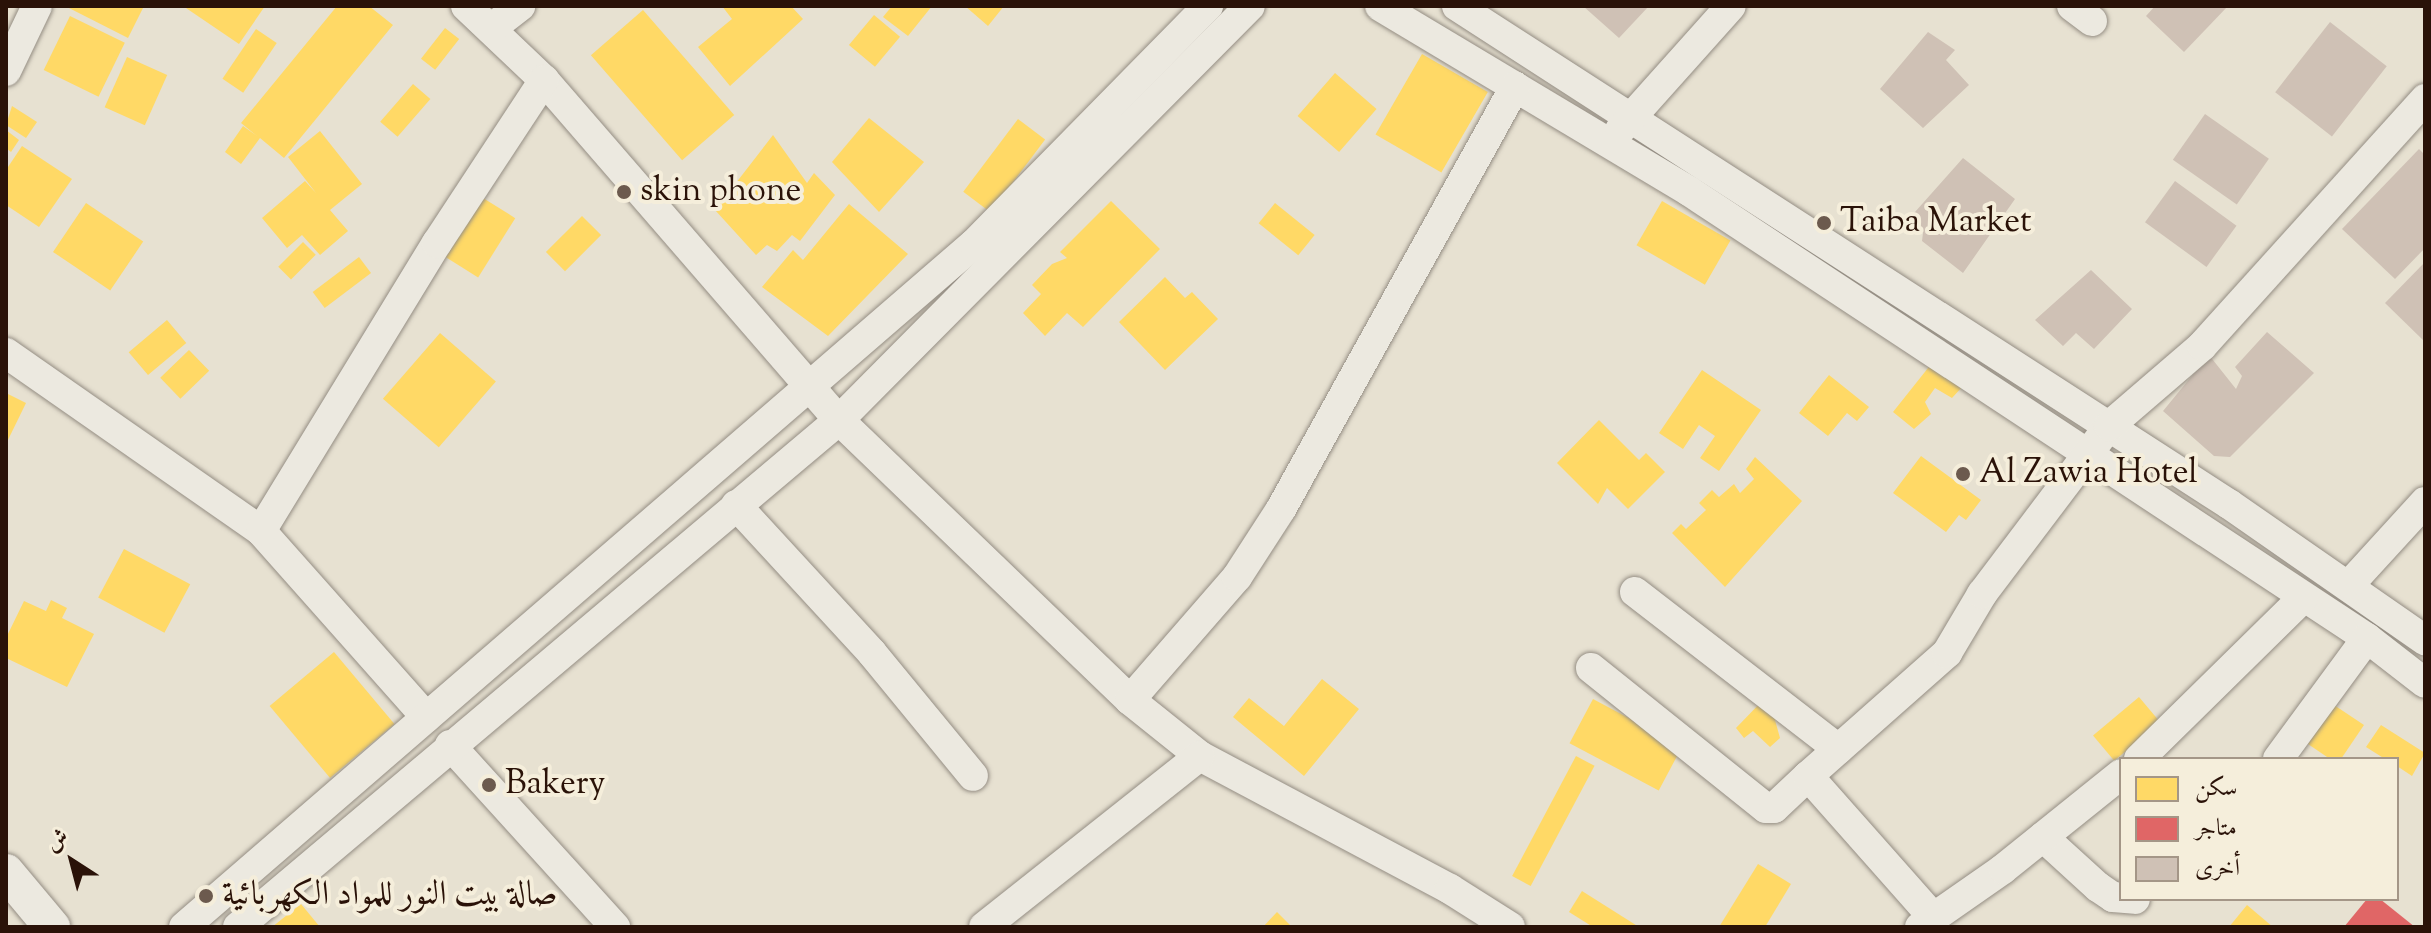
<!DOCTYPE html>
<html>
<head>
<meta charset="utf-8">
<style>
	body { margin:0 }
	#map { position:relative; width:2431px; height:933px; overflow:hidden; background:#e7e1d1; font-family:"Sorts Mill Goudy",Amiri,serif }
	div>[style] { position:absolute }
	.homes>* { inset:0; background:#ffd966; transform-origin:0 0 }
	.shops>* { inset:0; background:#e06666 }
	.building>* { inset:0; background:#cfc1b5; transform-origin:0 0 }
	.roads { filter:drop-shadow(0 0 2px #948d83) drop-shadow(0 0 2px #948d83) }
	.minor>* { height:30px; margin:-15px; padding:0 15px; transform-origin:15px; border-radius:15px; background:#ece9e0 }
	.tertiary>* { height:36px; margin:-18px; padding:0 18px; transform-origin:18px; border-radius:18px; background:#ece9e0 }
	.dots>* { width:22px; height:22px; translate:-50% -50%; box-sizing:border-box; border:4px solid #f5eedb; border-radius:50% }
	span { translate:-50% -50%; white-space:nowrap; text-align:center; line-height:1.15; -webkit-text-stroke:8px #f5eedb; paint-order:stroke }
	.poi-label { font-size:34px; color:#2a1208 }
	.left { translate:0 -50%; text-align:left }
	.frame { position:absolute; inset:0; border:8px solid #2a1208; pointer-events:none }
	.legend { position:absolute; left:2119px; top:757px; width:280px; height:144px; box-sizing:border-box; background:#f5eedb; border:2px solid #a49687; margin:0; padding:10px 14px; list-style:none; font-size:24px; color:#2a1208 }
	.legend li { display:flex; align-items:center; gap:16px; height:40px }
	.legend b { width:40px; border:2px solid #a49687 }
	.north { position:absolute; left:32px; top:821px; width:80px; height:80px; -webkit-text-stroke:6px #f5eedb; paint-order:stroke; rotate:324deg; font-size:22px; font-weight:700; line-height:32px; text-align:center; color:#2a1208 }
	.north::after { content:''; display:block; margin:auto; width:28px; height:36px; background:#2a1208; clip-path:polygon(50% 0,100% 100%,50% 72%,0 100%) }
</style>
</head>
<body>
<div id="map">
	<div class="homes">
		<i style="clip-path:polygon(65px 6px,144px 6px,128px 38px)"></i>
		<i style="clip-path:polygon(183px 6px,265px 6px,239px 44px)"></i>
		<i style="clip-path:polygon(337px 6px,369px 6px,393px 25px,284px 158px,260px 138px,241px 164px,225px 152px,243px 126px,257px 136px,241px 123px)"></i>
		<i style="clip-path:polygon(722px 6px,791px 6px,803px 19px,730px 86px,698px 47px,732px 19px)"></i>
		<i style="clip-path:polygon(892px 6px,932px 6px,908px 36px,883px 17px)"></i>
		<i style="clip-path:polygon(965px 6px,1004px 6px,988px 26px)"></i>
		<i style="left:643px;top:10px;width:139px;height:69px;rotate:49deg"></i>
		<i style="left:874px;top:15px;width:34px;height:39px;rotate:40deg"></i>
		<i style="left:70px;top:16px;width:61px;height:60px;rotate:26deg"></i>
		<i style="left:445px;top:28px;width:18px;height:39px;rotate:38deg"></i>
		<i style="left:256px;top:29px;width:25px;height:60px;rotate:34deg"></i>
		<i style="left:1422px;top:54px;width:76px;height:93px;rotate:30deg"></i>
		<i style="left:127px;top:57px;width:44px;height:55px;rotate:24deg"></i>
		<i style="left:1335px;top:73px;width:55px;height:57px;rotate:41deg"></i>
		<i style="left:413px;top:84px;width:23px;height:50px;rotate:41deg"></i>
		<i style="clip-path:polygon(12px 106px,37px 122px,26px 138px,6px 125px)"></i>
		<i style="clip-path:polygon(869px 118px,924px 162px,879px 212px,832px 162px)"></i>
		<i style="left:1018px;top:119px;width:34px;height:91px;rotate:37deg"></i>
		<i style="clip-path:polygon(6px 130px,19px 140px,11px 152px,6px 148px)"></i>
		<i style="clip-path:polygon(320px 131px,362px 184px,330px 210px,348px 231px,320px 255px,302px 235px,287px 248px,262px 218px,305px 181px,316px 193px,288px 157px)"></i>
		<i style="clip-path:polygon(773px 135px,807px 183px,814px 173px,835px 195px,800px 241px,792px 235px,777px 251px,767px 245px,756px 255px,715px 210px)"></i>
		<i style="clip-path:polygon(22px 146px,72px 179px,39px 227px,6px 205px,6px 170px)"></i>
		<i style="left:483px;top:198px;width:38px;height:70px;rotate:32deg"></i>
		<i style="clip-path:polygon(1111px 201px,1160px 249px,1083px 327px,1067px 313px,1045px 336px,1023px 313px,1041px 294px,1032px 285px,1052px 264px,1067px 258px,1060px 252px)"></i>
		<i style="left:1662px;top:201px;width:79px;height:51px;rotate:30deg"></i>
		<i style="left:86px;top:203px;width:69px;height:59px;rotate:34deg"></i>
		<i style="left:1275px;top:203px;width:51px;height:26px;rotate:39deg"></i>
		<i style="clip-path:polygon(849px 204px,908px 254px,828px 336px,762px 287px,793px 250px,803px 260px)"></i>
		<i style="left:582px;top:216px;width:27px;height:51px;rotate:45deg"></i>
		<i style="left:303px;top:242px;width:18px;height:35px;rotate:45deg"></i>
		<i style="left:359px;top:257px;width:20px;height:58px;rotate:53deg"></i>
		<i style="clip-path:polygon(1165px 277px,1185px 298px,1192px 292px,1218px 319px,1165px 370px,1119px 322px)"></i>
		<i style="left:167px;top:320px;width:30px;height:50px;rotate:50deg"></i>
		<i style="left:440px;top:333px;width:74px;height:87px;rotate:41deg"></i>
		<i style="left:189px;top:350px;width:29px;height:40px;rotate:46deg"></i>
		<i style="clip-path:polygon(1932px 363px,1963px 386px,1952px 398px,1935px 388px,1925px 402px,1931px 414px,1914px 429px,1893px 412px)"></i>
		<i style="clip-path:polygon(1702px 370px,1761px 410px,1719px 471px,1700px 458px,1715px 436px,1699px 425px,1683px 449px,1659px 433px)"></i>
		<i style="clip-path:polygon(1829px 375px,1869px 407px,1857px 421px,1847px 413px,1828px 436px,1799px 413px)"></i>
		<i style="clip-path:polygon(6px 393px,26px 403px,6px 444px)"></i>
		<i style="clip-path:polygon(1599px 420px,1639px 460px,1646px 453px,1665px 472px,1628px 509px,1607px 488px,1598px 504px,1557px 463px)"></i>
		<i style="clip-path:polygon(1921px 456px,1981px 500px,1966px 520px,1959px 515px,1946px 532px,1893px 493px)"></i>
		<i style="clip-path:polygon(1755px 457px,1802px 501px,1725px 587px,1672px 533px,1681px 524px,1686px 529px,1706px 510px,1699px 503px,1712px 490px,1719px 497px,1734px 484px,1740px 493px,1754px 479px,1746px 469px)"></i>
		<i style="left:124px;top:549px;width:75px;height:55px;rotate:28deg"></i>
		<i style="clip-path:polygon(51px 600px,67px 608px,62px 618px,94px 634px,67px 687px,6px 658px,6px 638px,24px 601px,46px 611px)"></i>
		<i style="left:334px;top:652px;width:94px;height:84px;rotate:50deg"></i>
		<i style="clip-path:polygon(1322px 679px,1359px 709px,1304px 776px,1233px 717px,1249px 698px,1284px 726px)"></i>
		<i style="left:2139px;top:697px;width:33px;height:60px;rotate:50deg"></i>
		<i style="clip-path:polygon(1765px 698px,1782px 713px,1775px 720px,1780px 738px,1770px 747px,1753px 731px,1744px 738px,1736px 728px)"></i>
		<i style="left:1593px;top:699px;width:101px;height:50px;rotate:28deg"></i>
		<i style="clip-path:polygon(2334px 705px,2364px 725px,2341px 759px,2330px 759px,2308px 744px)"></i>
		<i style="clip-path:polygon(2381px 725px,2425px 753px,2412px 776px,2397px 766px,2397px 759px,2385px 759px,2366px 747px)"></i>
		<i style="left:1576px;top:756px;width:21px;height:136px;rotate:28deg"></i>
		<i style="clip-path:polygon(1758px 864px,1791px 884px,1765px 927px,1719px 927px)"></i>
		<i style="clip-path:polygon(1582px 891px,1639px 927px,1593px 927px,1569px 912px)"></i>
		<i style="clip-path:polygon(301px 904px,320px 927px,272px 927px)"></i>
		<i style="clip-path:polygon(2247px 905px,2273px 927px,2229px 927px)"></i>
		<i style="clip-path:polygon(1277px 912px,1292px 927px,1263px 927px)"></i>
	</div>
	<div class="shops">
		<i style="clip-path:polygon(2367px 899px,2380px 899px,2415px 927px,2344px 927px)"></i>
	</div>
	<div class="building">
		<i style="clip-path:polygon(1583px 6px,1649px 6px,1619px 38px)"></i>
		<i style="clip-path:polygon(2155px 6px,2228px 6px,2184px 52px,2146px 16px)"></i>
		<i style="left:2330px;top:22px;width:72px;height:89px;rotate:38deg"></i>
		<i style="clip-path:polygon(1928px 32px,1955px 50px,1946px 60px,1969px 85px,1923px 128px,1880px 89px)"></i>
		<i style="left:2205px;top:114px;width:78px;height:56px;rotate:35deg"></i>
		<i style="clip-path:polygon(2419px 149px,2425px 155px,2425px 248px,2395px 279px,2342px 229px)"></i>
		<i style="clip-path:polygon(1963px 158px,2015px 199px,1963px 273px,1922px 241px,1923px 233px,1907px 221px)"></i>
		<i style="left:2175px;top:181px;width:76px;height:51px;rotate:36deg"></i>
		<i style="clip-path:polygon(2425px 262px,2425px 342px,2385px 303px)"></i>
		<i style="clip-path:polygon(2091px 270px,2132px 309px,2094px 349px,2076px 333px,2063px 346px,2035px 320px)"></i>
		<i style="clip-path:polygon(2267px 332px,2314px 373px,2230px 457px,2214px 456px,2163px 411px,2209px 355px,2236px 389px,2242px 376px,2235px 367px)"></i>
	</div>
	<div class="roads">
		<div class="minor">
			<i style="left:466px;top:6px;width:108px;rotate:43.5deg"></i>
			<i style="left:544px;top:80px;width:450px;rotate:49.1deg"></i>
			<i style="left:839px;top:420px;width:404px;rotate:43.9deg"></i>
			<i style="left:1130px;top:700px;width:90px;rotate:38.7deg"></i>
			<i style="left:1200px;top:756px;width:283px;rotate:28deg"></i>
			<i style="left:1450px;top:889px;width:71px;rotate:32.3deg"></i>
			<i style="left:1380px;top:6px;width:360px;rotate:30.9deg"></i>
			<i style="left:1689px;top:191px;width:812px;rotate:33.4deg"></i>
			<i style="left:2367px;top:638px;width:73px;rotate:37.8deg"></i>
			<i style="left:1457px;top:6px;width:919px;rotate:32.83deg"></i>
			<i style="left:2229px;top:504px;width:239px;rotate:34.8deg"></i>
			<i style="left:2072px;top:6px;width:25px;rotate:37deg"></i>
			<i style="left:492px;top:28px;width:36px;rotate:-38deg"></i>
			<i style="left:6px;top:71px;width:72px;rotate:-64.5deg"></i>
			<i style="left:1620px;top:130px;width:166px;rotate:-48.2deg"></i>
			<i style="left:6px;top:353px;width:311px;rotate:34.9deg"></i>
			<i style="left:261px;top:531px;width:249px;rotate:48.4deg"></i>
			<i style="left:736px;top:505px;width:201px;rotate:47.4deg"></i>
			<i style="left:872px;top:653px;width:159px;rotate:50.6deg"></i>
			<i style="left:261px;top:531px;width:338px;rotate:-58.6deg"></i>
			<i style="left:437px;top:243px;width:195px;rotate:-56.7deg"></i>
			<i style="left:2350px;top:584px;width:111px;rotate:-47.6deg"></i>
			<i style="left:1635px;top:592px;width:257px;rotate:37.7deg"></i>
			<i style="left:1591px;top:668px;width:224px;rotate:38.7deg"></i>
			<i style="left:1766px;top:808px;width:8px"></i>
			<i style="left:1774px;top:808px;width:47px;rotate:-43.3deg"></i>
			<i style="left:1130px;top:700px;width:163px;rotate:-49deg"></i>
			<i style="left:1237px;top:577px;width:81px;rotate:-57.1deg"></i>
			<i style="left:1281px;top:509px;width:483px;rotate:-61deg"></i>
			<i style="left:450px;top:745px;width:246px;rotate:47.8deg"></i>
			<i style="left:2139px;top:759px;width:230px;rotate:-44.5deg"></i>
			<i style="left:2278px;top:759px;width:150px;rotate:-53.7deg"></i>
			<i style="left:2043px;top:837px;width:74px;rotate:42.3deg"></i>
			<i style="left:2098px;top:887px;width:18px;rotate:34deg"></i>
			<i style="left:2113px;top:897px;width:22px;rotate:5deg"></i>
			<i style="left:1932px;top:916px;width:187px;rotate:-131.5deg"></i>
			<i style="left:1808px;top:776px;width:186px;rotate:-41.5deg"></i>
			<i style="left:1947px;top:653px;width:69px;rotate:-59.3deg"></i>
			<i style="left:1982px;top:594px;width:211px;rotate:-52.9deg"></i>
			<i style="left:2109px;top:426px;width:123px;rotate:-40.7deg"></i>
			<i style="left:2202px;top:346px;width:333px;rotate:-47.9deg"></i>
			<i style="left:184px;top:927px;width:1044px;rotate:-40.85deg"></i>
			<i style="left:974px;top:244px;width:334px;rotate:-45.5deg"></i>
			<i style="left:238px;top:927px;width:786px;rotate:-40.15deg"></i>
			<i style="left:839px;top:420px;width:583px;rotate:-45.21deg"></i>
			<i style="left:984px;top:927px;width:275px;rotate:-38.4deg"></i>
			<i style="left:1920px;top:927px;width:101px;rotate:-34.9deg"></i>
			<i style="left:2003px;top:869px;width:151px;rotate:-38.8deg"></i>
		</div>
		<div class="tertiary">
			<i style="left:6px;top:872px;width:72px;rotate:50.1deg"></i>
		</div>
	</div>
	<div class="dots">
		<i style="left:624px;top:192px;background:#6c5a4e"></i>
		<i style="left:1824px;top:223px;background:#6c5a4e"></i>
		<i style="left:1963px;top:474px;background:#6c5a4e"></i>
		<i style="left:489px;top:785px;background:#6c5a4e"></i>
		<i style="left:206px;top:896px;background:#6c5a4e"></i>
	</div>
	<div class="poi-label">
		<span class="left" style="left:640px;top:192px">skin phone</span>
		<span class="left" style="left:1840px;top:223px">Taiba Market</span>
		<span class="left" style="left:1979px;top:474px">Al Zawia Hotel</span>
		<span class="left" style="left:505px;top:785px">Bakery</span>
		<span class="left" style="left:222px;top:896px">صالة بيت النور للمواد الكهربائية</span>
	</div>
	<div class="frame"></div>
	<ul class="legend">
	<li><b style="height:22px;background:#ffd966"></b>سكن</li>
	<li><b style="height:22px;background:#e06666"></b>متاجر</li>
	<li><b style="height:22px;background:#cfc1b5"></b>أخرى</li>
	</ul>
	<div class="north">ش</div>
</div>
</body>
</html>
